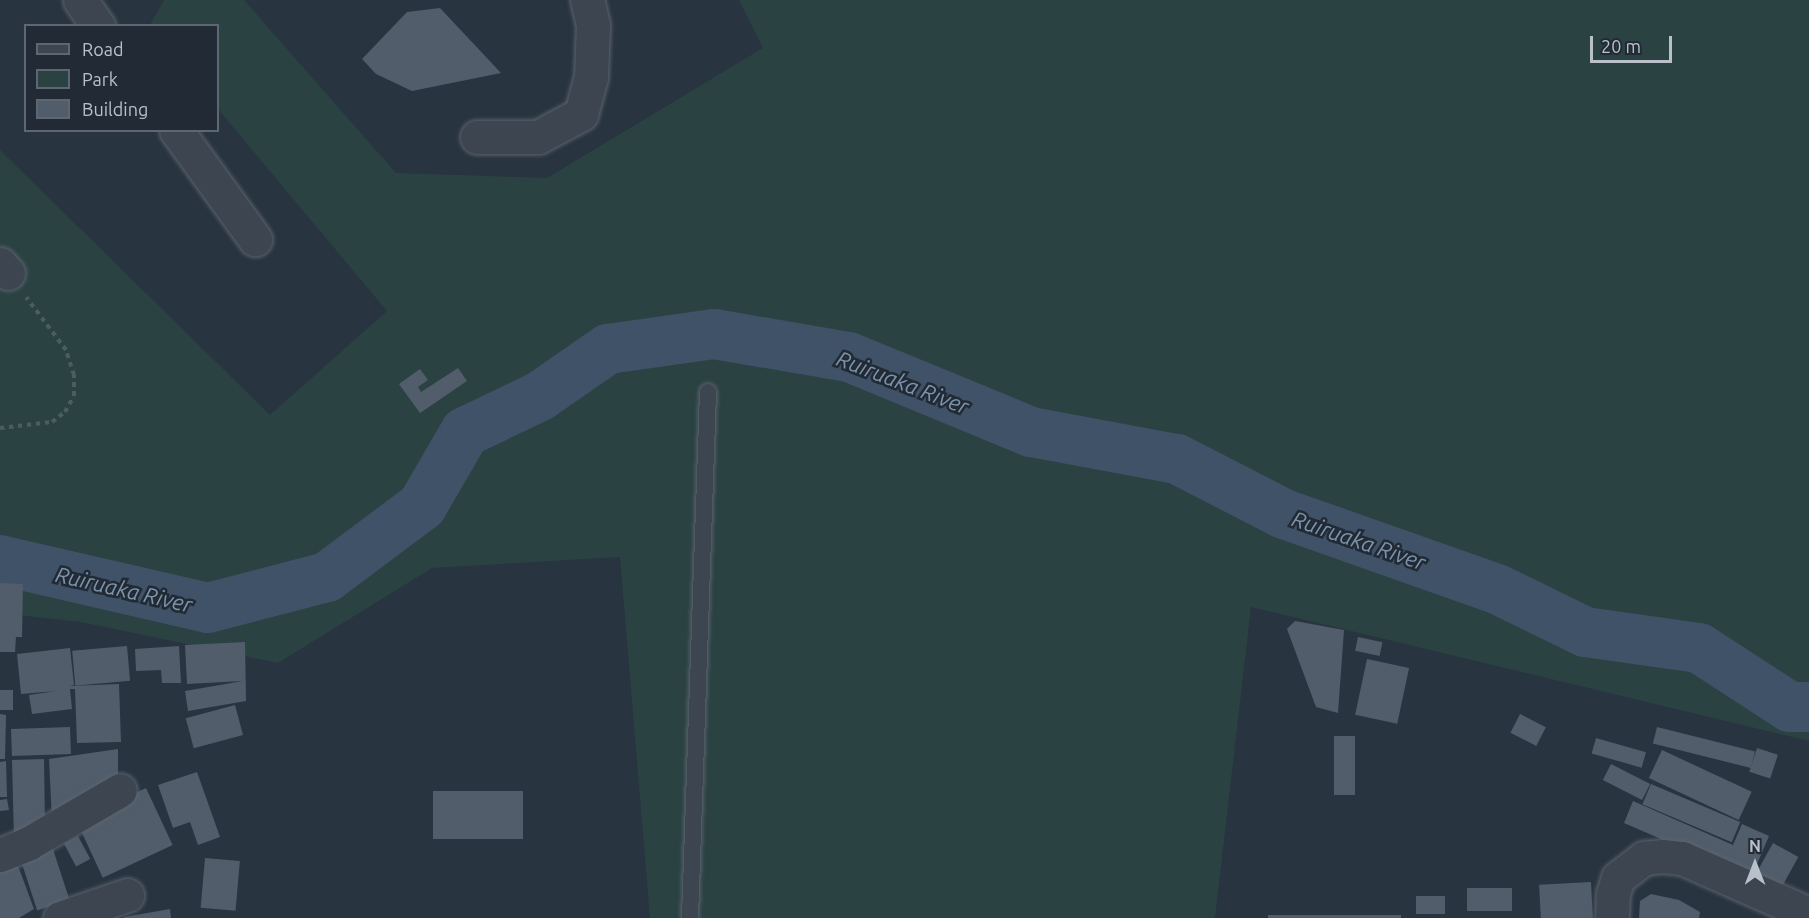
<!DOCTYPE html>
<html>
<head>
<meta charset="utf-8">
<style>
	body { margin:0 }
	#map { position:relative; width:1809px; height:918px; overflow:hidden; background:#283440; font-family:Ubuntu,sans-serif }
	div>[style] { position:absolute }
	.green>* { inset:0; background:#2b4242 }
	.river>* { height:50px; margin:-25px; padding:0 25px; transform-origin:25px; border-radius:25px; background:#3f5268 }
	.building>* { inset:0; background:#515d6b; transform-origin:0 0 }
	.path>* { height:4px; margin-top:-2px; transform-origin:0; background:repeating-linear-gradient(90deg,#4a5e60 0 4.5px,transparent 0 9px) }
	.roads { filter:drop-shadow(0 0 2px #5a636d) drop-shadow(0 0 2px #5a636d) }
	.service>* { height:16px; margin:-8px; padding:0 8px; transform-origin:8px; border-radius:8px; background:#3c4550 }
	.minor>* { height:33px; margin:-16.5px; padding:0 16.5px; transform-origin:16.5px; border-radius:16.5px; background:#3c4550 }
	span { translate:-50% -50%; white-space:nowrap; text-align:center; line-height:1.15; -webkit-text-stroke:5px #212a35; paint-order:stroke }
	.water-label { font-size:22px; color:#7c93aa; font-style:italic }
	.legend { position:absolute; left:24px; top:24px; width:195px; height:108px; box-sizing:border-box; background:#212a35; border:2px solid #5e6671; margin:0; padding:8px 10px; list-style:none; font-size:18px; color:#b9c0ca }
	.legend li { display:flex; align-items:center; gap:12px; height:30px }
	.legend b { width:30px; border:2px solid #5e6671 }
	.north { position:absolute; left:1725px; top:834px; width:60px; height:60px; -webkit-text-stroke:4px #212a35; paint-order:stroke; rotate:0deg; font-size:16px; font-weight:700; line-height:24px; text-align:center; color:#b9c0ca }
	.north::after { content:''; display:block; margin:auto; width:21px; height:27px; background:#b9c0ca; clip-path:polygon(50% 0,100% 100%,50% 72%,0 100%) }
	.scale { position:absolute; left:1590px; top:36px; width:82px; height:27px; box-sizing:border-box; border:3px solid #b9c0ca; border-top:0; padding-left:8px; font-size:18px; line-height:21px; white-space:nowrap; color:#b9c0ca; -webkit-text-stroke:4px #212a35; paint-order:stroke }
</style>
</head>
<body>
<div id="map">
	<div class="green">
		<i style="clip-path:polygon(164px 0,244px 0,396px 173px,547px 178px,763px 48px,739px 0,1809px 0,1809px 741px,1251px 607px,1215px 918px,650px 918px,620px 557px,432px 568px,278px 663px,81px 622px,0 613px,0 150px,270px 415px,387px 311px,218px 109px,218px 26px,150px 25px)"></i>
	</div>
	<div class="river">
		<i style="left:0;top:560px;width:213px;rotate:13deg"></i>
		<i style="left:208px;top:608px;width:123px;rotate:-14.6deg"></i>
		<i style="left:327px;top:577px;width:119px;rotate:-36.8deg"></i>
		<i style="left:422px;top:506px;width:86px;rotate:-59.8deg"></i>
		<i style="left:465px;top:432px;width:83px;rotate:-25.6deg"></i>
		<i style="left:540px;top:396px;width:83px;rotate:-34.7deg"></i>
		<i style="left:608px;top:349px;width:107px;rotate:-8.1deg"></i>
		<i style="left:714px;top:334px;width:137px;rotate:9.7deg"></i>
		<i style="left:849px;top:357px;width:197px;rotate:22.4deg"></i>
		<i style="left:1031px;top:432px;width:148px;rotate:10.5deg"></i>
		<i style="left:1177px;top:459px;width:120px;rotate:27.2deg"></i>
		<i style="left:1284px;top:514px;width:226px;rotate:19.4deg"></i>
		<i style="left:1497px;top:589px;width:98px;rotate:26deg"></i>
		<i style="left:1585px;top:632px;width:115px;rotate:8deg"></i>
		<i style="left:1699px;top:648px;width:108px;rotate:33deg"></i>
		<i style="left:1790px;top:707px;width:19px"></i>
	</div>
	<div class="building">
		<i style="clip-path:polygon(440px 8px,501px 73px,412px 91px,376px 74px,362px 59px,407px 12px)"></i>
		<i style="clip-path:polygon(458px 368px,467px 381px,420px 413px,399px 384px,420px 369px,428px 380px,418px 387px,421px 392px)"></i>
		<i style="clip-path:polygon(0 583px,23px 584px,22px 637px,16px 637px,15px 652px,0 652px)"></i>
		<i style="clip-path:polygon(1295px 621px,1344px 630px,1338px 713px,1316px 707px,1287px 629px)"></i>
		<i style="left:1358px;top:637px;width:25px;height:14px;rotate:12deg"></i>
		<i style="clip-path:polygon(245px 642px,246px 701px,188px 711px,185px 691px,243px 681px,187px 684px,185px 645px)"></i>
		<i style="left:127px;top:646px;width:35px;height:55px;rotate:85deg"></i>
		<i style="clip-path:polygon(179px 646px,181px 683px,162px 683px,161px 670px,136px 671px,135px 649px)"></i>
		<i style="clip-path:polygon(70px 648px,74px 685px,70px 686px,119px 684px,121px 742px,77px 743px,75px 689px,70px 689px,72px 709px,32px 714px,29px 695px,56px 691px,21px 694px,17px 654px)"></i>
		<i style="left:1367px;top:659px;width:43px;height:57px;rotate:12deg"></i>
		<i style="left:0;top:690px;width:13px;height:20px"></i>
		<i style="left:235px;top:705px;width:31px;height:51px;rotate:75deg"></i>
		<i style="clip-path:polygon(0 714px,6px 715px,5px 759px,0 759px)"></i>
		<i style="left:1520px;top:714px;width:29px;height:21px;rotate:27deg"></i>
		<i style="left:70px;top:727px;width:27px;height:59px;rotate:88deg"></i>
		<i style="left:1657px;top:727px;width:101px;height:17px;rotate:14deg"></i>
		<i style="left:1334px;top:736px;width:21px;height:59px"></i>
		<i style="left:1596px;top:738px;width:52px;height:16px;rotate:16deg"></i>
		<i style="left:1757px;top:748px;width:22px;height:25px;rotate:18deg"></i>
		<i style="clip-path:polygon(118px 749px,118px 784px,52px 820px,49px 759px)"></i>
		<i style="left:1662px;top:750px;width:99px;height:31px;rotate:25deg"></i>
		<i style="clip-path:polygon(44px 759px,45px 826px,14px 840px,12px 760px)"></i>
		<i style="clip-path:polygon(6px 761px,7px 797px,0 797px,0 762px)"></i>
		<i style="left:1611px;top:764px;width:44px;height:18px;rotate:27deg"></i>
		<i style="clip-path:polygon(197px 772px,220px 837px,198px 845px,190px 822px,173px 828px,158px 785px)"></i>
		<i style="left:1651px;top:784px;width:97px;height:22px;rotate:23deg"></i>
		<i style="left:146px;top:788px;width:63px;height:77px;rotate:65deg"></i>
		<i style="left:433px;top:791px;width:90px;height:48px"></i>
		<i style="clip-path:polygon(7px 799px,9px 810px,0 811px,0 800px)"></i>
		<i style="clip-path:polygon(1633px 801px,1733px 845px,1742px 824px,1769px 836px,1751px 878px,1624px 823px)"></i>
		<i style="left:78px;top:836px;width:26px;height:16px;rotate:62deg"></i>
		<i style="left:51px;top:843px;width:60px;height:34px;rotate:72deg"></i>
		<i style="left:1773px;top:843px;width:29px;height:38px;rotate:29deg"></i>
		<i style="left:205px;top:858px;width:35px;height:50px;rotate:5deg"></i>
		<i style="clip-path:polygon(17px 863px,34px 909px,19px 918px,0 918px,0 870px)"></i>
		<i style="left:1591px;top:882px;width:36px;height:52px;rotate:87deg"></i>
		<i style="left:1467px;top:888px;width:45px;height:23px"></i>
		<i style="clip-path:polygon(1651px 894px,1679px 900px,1700px 912px,1699px 918px,1639px 918px,1640px 901px)"></i>
		<i style="left:1416px;top:896px;width:29px;height:18px"></i>
		<i style="clip-path:polygon(170px 909px,171px 918px,124px 918px,124px 917px)"></i>
		<i style="left:1268px;top:915px;width:133px;height:3px"></i>
	</div>
	<div class="path">
		<i style="left:0;top:428px;width:52px;rotate:-6.6deg"></i>
		<i style="left:52px;top:422px;width:16px;rotate:-38deg"></i>
		<i style="left:65px;top:412px;width:18px;rotate:-61deg"></i>
		<i style="left:74px;top:396px;width:21px;rotate:-90deg"></i>
		<i style="left:74px;top:375px;width:26px;rotate:-108deg"></i>
		<i style="left:66px;top:350px;width:66px;rotate:-127deg"></i>
	</div>
	<div class="roads">
		<div class="service">
			<i style="left:690px;top:918px;width:526px;rotate:-88.04deg"></i>
		</div>
		<div class="minor">
			<i style="left:80px;top:0;width:32px;rotate:55deg"></i>
			<i style="left:176px;top:130px;width:135px;rotate:54.1deg"></i>
			<i style="left:477px;top:137px;width:61px"></i>
			<i style="left:538px;top:137px;width:49px;rotate:-28.1deg"></i>
			<i style="left:581px;top:114px;width:38px;rotate:-75deg"></i>
			<i style="left:591px;top:77px;width:52px;rotate:-87.8deg"></i>
			<i style="left:593px;top:25px;width:26px;rotate:-103deg"></i>
			<i style="left:0;top:264px;width:12px;rotate:48deg"></i>
			<i style="left:0;top:855px;width:31px;rotate:-22deg"></i>
			<i style="left:29px;top:843px;width:105px;rotate:-30.2deg"></i>
			<i style="left:60px;top:918px;width:71px;rotate:-18.9deg"></i>
			<i style="left:1612px;top:918px;width:24px;rotate:-88deg"></i>
			<i style="left:1613px;top:894px;width:17px;rotate:-73deg"></i>
			<i style="left:1618px;top:878px;width:33px;rotate:-38deg"></i>
			<i style="left:1644px;top:858px;width:18px;rotate:-6deg"></i>
			<i style="left:1662px;top:856px;width:20px;rotate:6deg"></i>
			<i style="left:1682px;top:858px;width:139px;rotate:23.8deg"></i>
		</div>
	</div>
	<div class="water-label">
		<span style="left:903px;top:382px;rotate:21deg">Ruiruaka River</span>
		<span style="left:1359px;top:540px;rotate:19deg">Ruiruaka River</span>
		<span style="left:124px;top:589px;rotate:13deg">Ruiruaka River</span>
	</div>
	<ul class="legend">
	<li><b style="height:8px;background:#3c4550"></b>Road</li>
	<li><b style="height:16px;background:#2b4242"></b>Park</li>
	<li><b style="height:16px;background:#515d6b"></b>Building</li>
	</ul>
	<div class="north">N</div>
	<div class="scale">20 m</div>
</div>
</body>
</html>
